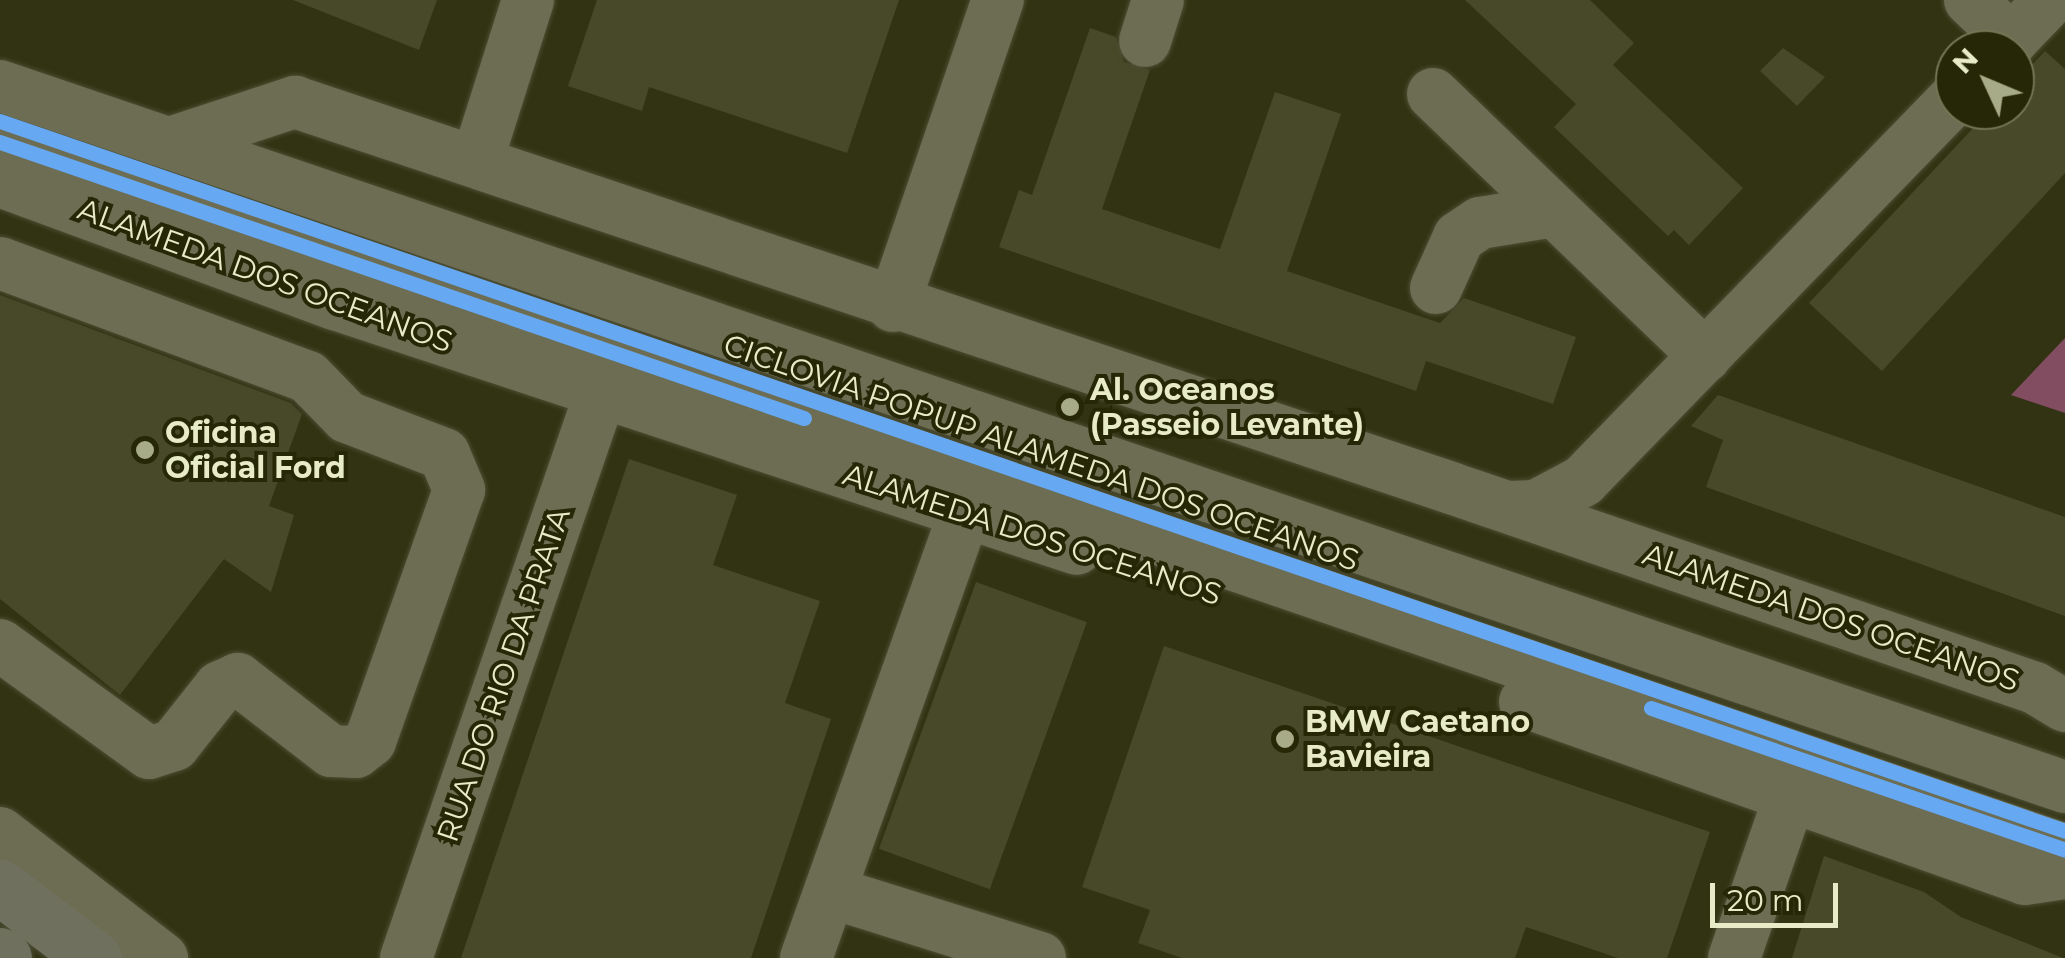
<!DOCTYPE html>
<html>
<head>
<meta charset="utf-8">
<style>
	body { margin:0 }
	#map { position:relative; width:2065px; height:958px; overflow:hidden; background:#323312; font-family:Montserrat,sans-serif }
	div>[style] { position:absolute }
	.green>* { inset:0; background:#824d61 }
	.building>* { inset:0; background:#474929; transform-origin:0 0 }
	.roads { filter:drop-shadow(0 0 2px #4c4d34) drop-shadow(0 0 2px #4c4d34) }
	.minor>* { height:52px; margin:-26px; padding:0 26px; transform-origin:26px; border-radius:26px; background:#6c6d53 }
	.major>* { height:55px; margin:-27.5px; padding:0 27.5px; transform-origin:27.5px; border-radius:27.5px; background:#70705e }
	.cycleway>* { height:15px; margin:-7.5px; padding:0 7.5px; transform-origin:7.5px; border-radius:7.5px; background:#66a8f1 }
	.dots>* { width:28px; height:28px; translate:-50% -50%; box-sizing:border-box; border:5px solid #252707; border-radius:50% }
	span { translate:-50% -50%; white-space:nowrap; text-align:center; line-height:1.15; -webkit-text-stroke:8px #252707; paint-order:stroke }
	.street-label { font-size:30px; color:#e7ebc7 }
	.poi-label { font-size:30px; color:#e7ebc7; font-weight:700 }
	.left { translate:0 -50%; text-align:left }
	.north { position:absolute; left:1935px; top:30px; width:100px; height:100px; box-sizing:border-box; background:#252707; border:2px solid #737554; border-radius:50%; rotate:314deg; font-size:28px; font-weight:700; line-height:40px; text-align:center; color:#e7ebc7 }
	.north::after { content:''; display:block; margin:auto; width:35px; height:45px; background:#a8ab88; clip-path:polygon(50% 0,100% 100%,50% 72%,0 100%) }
	.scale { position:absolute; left:1710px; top:883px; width:128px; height:45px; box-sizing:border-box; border:5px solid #e7ebc7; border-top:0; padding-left:12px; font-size:30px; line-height:35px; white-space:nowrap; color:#e7ebc7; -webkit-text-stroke:8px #252707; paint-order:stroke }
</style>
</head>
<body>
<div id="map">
	<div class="green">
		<i style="clip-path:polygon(2065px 338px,2065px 413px,2011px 395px)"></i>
	</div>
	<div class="building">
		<i style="clip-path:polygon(293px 0,437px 0,419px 50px)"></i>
		<i style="clip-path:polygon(597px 0,899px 0,847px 153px,649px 87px,642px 111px,568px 86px)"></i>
		<i style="clip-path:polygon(1465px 0,1590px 0,1634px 43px,1613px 65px,1743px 188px,1689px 245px,1674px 230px,1668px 236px,1554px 127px,1576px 104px)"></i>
		<i style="clip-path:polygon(1090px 28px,1116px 37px,1124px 62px,1150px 70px,1102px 209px,1220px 249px,1275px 92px,1341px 114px,1287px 271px,1440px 323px,1464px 298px,1576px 337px,1553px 404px,1426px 361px,1416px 391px,999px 247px,1019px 190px,1032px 195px)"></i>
		<i style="clip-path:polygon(1783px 48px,1825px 77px,1797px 106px,1760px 71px)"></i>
		<i style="clip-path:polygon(2045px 51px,2065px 69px,2065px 173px,1882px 371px,1809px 303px,1990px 110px,2015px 110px,2015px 83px)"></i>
		<i style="clip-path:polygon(0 295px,291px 403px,302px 414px,269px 506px,294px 515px,271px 592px,224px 559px,120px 695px,0 599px)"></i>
		<i style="clip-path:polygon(1718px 395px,2065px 517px,2065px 616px,1706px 487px,1723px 440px,1691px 426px)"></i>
		<i style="clip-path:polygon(629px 459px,737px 495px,713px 565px,820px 601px,785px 703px,831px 719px,751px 958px,461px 958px)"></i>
		<i style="left:976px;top:582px;width:118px;height:284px;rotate:20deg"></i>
		<i style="clip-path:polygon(1164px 646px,1710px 832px,1667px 958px,1618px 958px,1526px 927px,1515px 958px,1182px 958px,1138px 943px,1150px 910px,1082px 887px)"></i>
		<i style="clip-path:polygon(1824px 856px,1924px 892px,1961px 917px,2063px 958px,1792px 958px)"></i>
	</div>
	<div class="roads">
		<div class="minor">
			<i style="left:1970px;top:0;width:58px;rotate:43.6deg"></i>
			<i style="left:1145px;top:41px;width:43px;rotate:-72.4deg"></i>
			<i style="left:2002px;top:50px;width:69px;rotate:-46.2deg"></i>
			<i style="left:0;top:86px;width:2181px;rotate:18.75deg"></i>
			<i style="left:1433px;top:94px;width:378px;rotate:43.9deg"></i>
			<i style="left:0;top:142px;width:2183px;rotate:18.92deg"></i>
			<i style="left:170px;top:143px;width:132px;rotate:-18.2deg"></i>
			<i style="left:295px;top:102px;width:1219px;rotate:18.46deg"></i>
			<i style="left:1451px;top:488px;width:617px;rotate:18.9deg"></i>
			<i style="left:2035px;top:688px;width:35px;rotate:31deg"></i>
			<i style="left:477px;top:161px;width:169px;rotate:-72.4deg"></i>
			<i style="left:0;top:181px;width:357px;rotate:20.2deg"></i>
			<i style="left:335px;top:304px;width:781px;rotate:18.27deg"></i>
			<i style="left:0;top:263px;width:328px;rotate:20.3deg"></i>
			<i style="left:308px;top:377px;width:56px;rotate:45.7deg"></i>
			<i style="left:347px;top:417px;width:104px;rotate:20.9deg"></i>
			<i style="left:444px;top:454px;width:39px;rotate:67deg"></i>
			<i style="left:459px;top:490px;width:266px;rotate:109.5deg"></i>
			<i style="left:370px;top:741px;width:18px;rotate:142deg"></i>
			<i style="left:356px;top:752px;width:25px;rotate:-178deg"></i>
			<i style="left:331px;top:751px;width:118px;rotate:-142.3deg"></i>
			<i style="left:238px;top:679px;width:20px;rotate:156deg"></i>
			<i style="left:220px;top:687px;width:74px;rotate:128.4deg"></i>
			<i style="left:174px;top:745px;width:26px;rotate:162deg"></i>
			<i style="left:149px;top:753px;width:184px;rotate:-144.1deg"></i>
			<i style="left:1436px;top:288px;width:56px;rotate:-65.7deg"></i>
			<i style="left:1459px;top:237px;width:25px;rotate:-34deg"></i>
			<i style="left:1480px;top:223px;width:75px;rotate:-9.2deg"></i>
			<i style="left:893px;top:306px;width:324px;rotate:-71.1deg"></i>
			<i style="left:1508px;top:507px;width:28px;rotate:-2deg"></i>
			<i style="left:1536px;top:506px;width:53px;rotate:-28deg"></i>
			<i style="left:1583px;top:481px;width:534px;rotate:-45.83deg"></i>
			<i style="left:1525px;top:702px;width:530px;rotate:19.49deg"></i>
			<i style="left:2025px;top:879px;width:40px;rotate:-8.5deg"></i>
			<i style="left:0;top:833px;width:205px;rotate:37.7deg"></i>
			<i style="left:830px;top:892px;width:220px;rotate:17.4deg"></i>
			<i style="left:406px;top:958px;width:599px;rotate:-70.99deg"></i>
			<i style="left:806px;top:958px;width:473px;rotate:-70.4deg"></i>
			<i style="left:1734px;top:958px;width:168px;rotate:-70.9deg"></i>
		</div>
		<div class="major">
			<i style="left:0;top:887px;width:118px;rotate:37.1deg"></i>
			<i style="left:0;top:955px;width:5px;rotate:37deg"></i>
		</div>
	</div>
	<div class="cycleway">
		<i style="left:0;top:121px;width:2184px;rotate:18.97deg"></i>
		<i style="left:0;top:142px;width:850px;rotate:18.95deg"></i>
		<i style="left:1651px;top:708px;width:438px;rotate:18.9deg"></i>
	</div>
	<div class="dots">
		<i style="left:1070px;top:407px;background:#a8ab88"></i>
		<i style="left:145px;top:450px;background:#a8ab88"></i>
		<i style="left:1285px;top:739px;background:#a8ab88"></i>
	</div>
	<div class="street-label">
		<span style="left:265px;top:276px;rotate:20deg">ALAMEDA DOS OCEANOS</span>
		<span style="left:1041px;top:453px;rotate:19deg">CICLOVIA POPUP ALAMEDA DOS OCEANOS</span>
		<span style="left:1032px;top:535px;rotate:18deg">ALAMEDA DOS OCEANOS</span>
		<span style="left:1831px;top:618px;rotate:19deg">ALAMEDA DOS OCEANOS</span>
		<span style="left:504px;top:675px;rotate:-71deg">RUA DO RIO DA PRATA</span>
	</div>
	<div class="poi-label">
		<span class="left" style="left:1090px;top:407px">Al. Oceanos<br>(Passeio Levante)</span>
		<span class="left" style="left:165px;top:450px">Oficina<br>Oficial Ford</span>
		<span class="left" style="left:1305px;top:739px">BMW Caetano<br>Bavieira</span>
	</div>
	<div class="north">N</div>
	<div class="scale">20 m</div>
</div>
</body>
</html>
